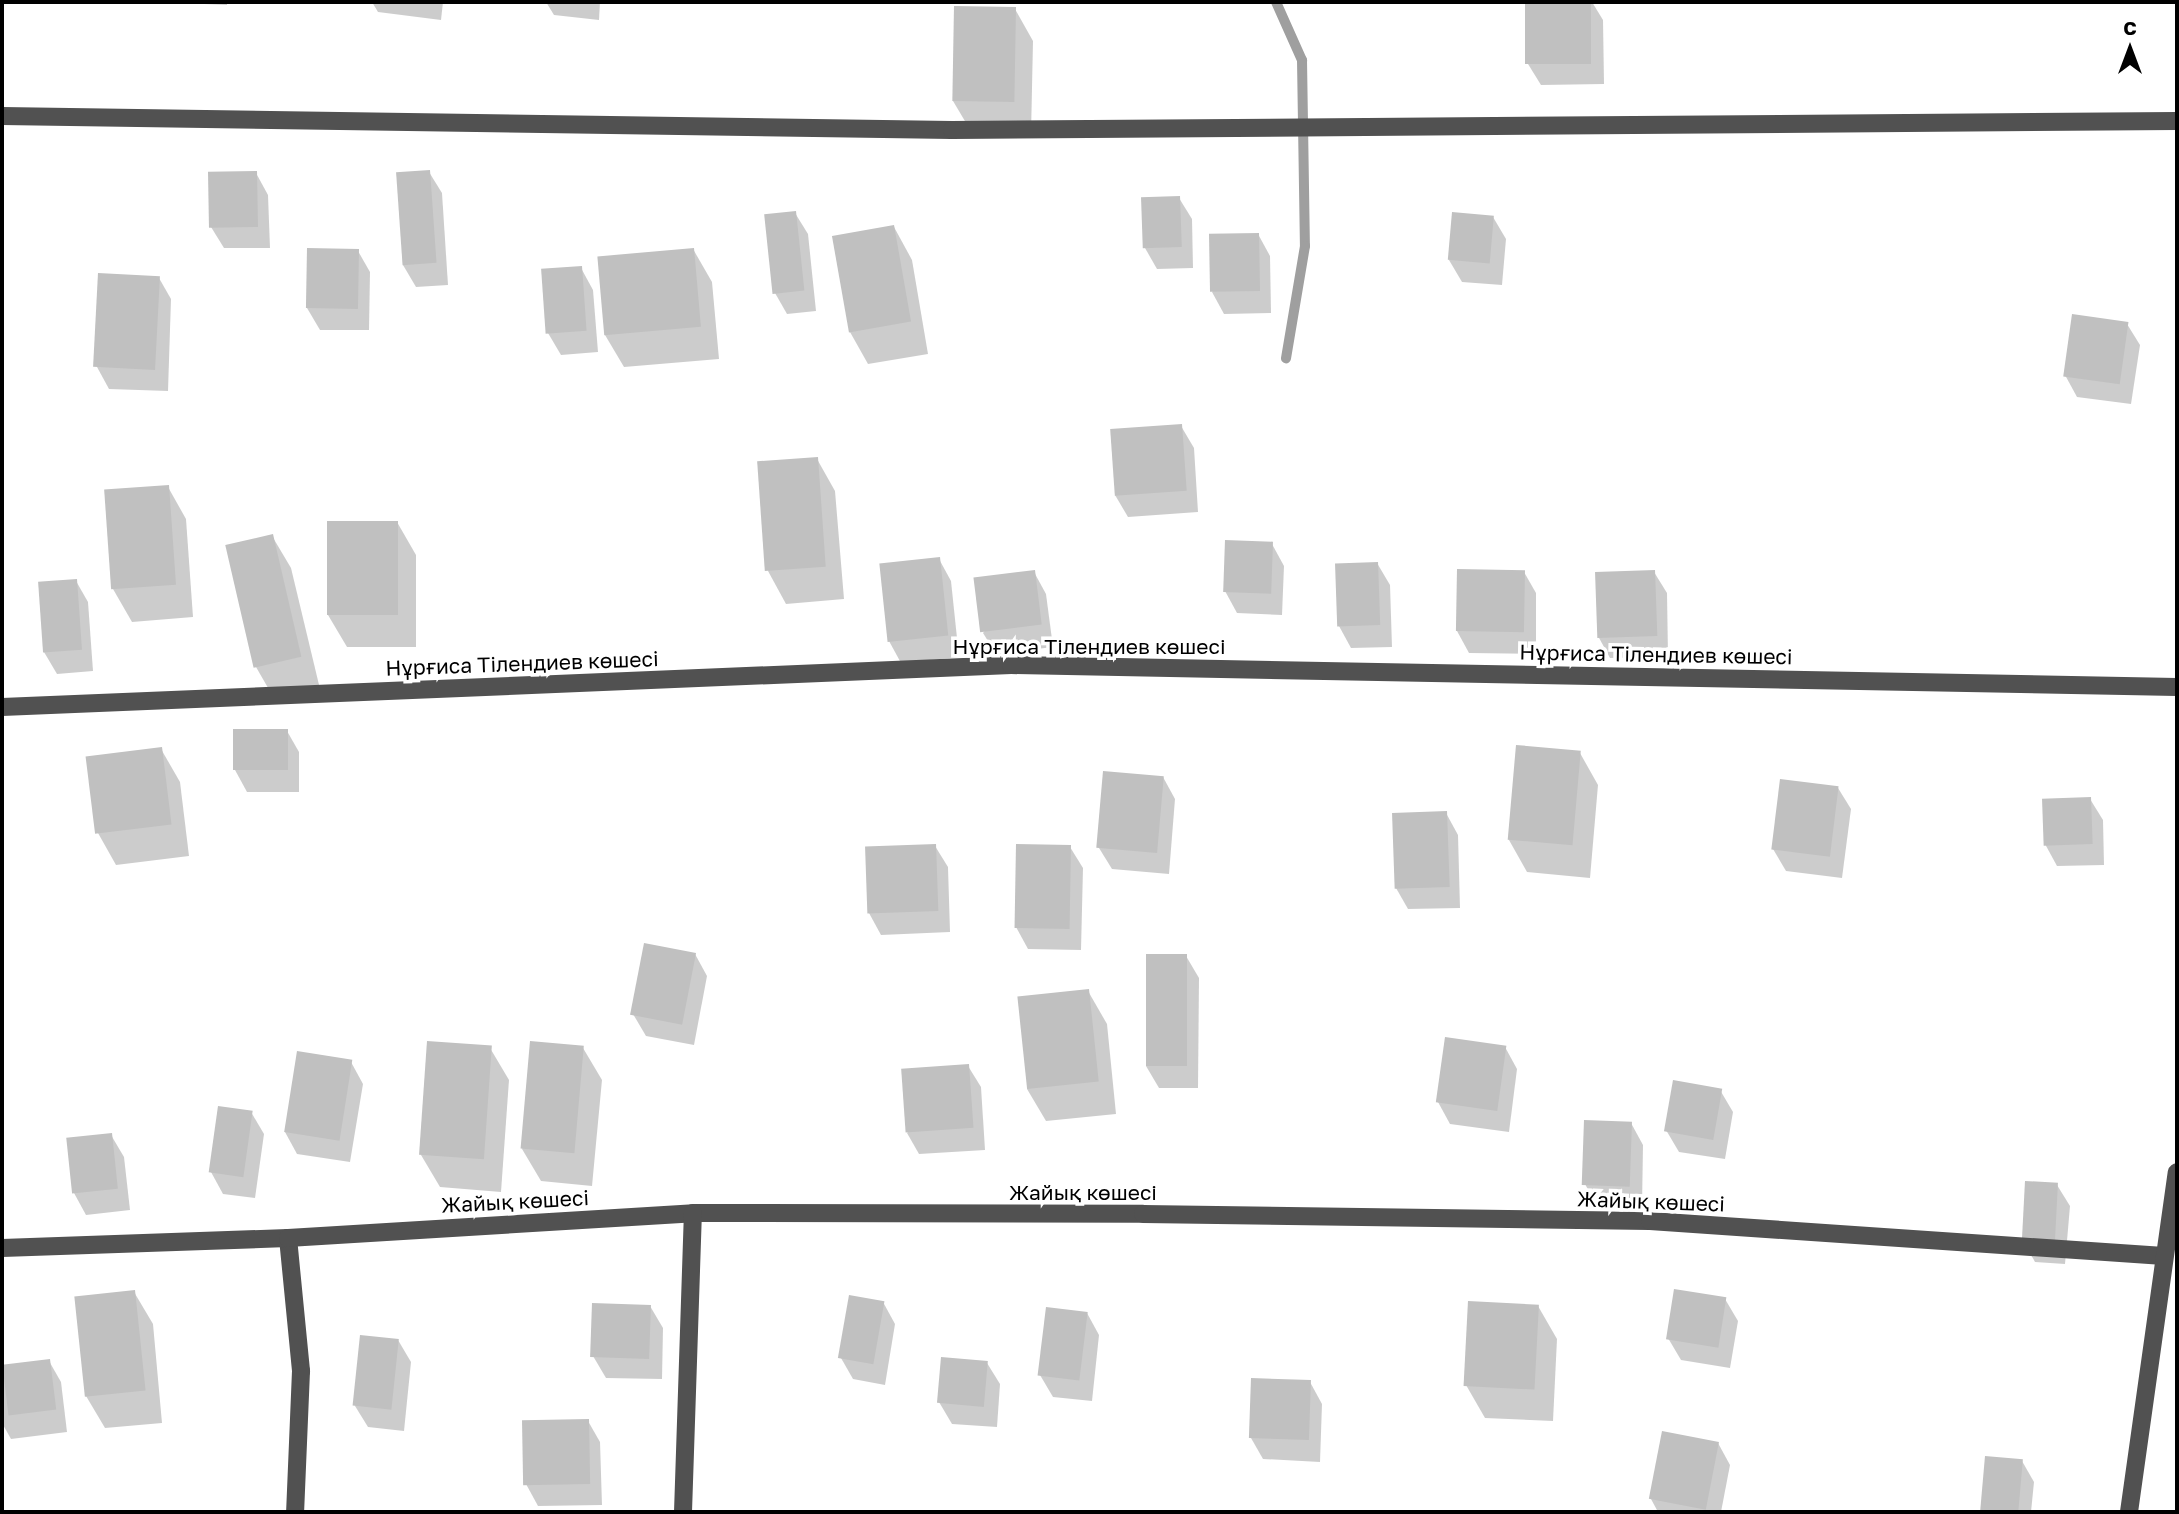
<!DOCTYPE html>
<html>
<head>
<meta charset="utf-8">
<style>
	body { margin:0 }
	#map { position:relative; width:2179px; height:1514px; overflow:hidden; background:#fff; font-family:"Golos Text",sans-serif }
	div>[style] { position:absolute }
	.shadow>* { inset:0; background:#0003 }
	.stream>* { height:10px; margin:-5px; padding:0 5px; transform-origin:5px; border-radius:5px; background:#9f9f9f }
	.building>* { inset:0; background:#c0c0c0; transform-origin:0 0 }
	.minor>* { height:18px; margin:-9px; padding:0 9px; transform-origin:9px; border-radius:9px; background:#515151 }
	span { translate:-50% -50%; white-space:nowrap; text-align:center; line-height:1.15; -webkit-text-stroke:7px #fff; paint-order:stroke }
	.street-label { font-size:21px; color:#000 }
	.frame { position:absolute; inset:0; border:4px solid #000; pointer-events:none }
	.north { position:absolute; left:2095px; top:14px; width:70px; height:70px; -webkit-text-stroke:5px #fff; paint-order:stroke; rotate:0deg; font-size:19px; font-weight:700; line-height:28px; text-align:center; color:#000 }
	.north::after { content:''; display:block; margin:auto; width:24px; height:32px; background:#000; clip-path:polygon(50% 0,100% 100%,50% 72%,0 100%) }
</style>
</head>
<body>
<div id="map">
	<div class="shadow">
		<i style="clip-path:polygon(158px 2px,227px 2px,227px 5px)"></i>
		<i style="clip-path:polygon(372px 2px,443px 2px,441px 20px,378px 12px)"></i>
		<i style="clip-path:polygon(546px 2px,600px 2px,599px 20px,554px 15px)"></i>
		<i style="clip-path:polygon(1527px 2px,1592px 2px,1603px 20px,1604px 84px,1541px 85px,1528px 64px)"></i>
		<i style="clip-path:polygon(1015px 9px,1033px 41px,1031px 135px,972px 133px,953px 101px)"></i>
		<i style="clip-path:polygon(429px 172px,442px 193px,448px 285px,416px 287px,403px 265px)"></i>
		<i style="clip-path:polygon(256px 173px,268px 195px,270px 248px,224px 248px,211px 227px)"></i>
		<i style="clip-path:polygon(1179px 198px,1192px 219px,1193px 268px,1157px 269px,1145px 248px)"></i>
		<i style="clip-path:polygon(795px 213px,808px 234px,816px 311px,787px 314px,775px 293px)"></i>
		<i style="clip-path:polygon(1493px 217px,1506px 239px,1502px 285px,1462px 282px,1449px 260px)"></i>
		<i style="clip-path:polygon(894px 227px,912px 260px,928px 354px,868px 364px,850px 332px,834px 238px)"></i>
		<i style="clip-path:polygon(1258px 234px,1270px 256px,1271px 313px,1224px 314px,1212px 292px)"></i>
		<i style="clip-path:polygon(693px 249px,712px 282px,719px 359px,624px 367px,605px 335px)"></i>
		<i style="clip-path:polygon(358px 251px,370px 272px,369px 330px,320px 330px,307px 308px)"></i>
		<i style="clip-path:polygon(581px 268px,593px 290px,598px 352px,561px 355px,548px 333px)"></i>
		<i style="clip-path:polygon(159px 278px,171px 299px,168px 391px,109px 389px,97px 367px)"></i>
		<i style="clip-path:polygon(2127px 324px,2140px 345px,2131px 404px,2077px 397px,2065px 375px)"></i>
		<i style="clip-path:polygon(1181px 426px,1194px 448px,1198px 512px,1128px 517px,1115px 495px)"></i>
		<i style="clip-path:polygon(817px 459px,835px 491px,844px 599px,786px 604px,768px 571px)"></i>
		<i style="clip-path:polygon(168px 487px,186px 519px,193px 617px,132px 622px,113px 589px)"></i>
		<i style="clip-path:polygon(397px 522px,416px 555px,416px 647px,347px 647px,328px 615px)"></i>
		<i style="clip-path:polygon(272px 536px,291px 568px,320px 689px,275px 700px,256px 667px)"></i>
		<i style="clip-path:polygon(1272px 544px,1284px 566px,1282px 615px,1237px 613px,1225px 591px)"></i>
		<i style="clip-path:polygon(939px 559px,951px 581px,959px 657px,901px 663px,889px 641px)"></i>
		<i style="clip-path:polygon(1377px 563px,1390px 585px,1392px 647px,1351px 648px,1339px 626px)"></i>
		<i style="clip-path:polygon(1034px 572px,1046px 594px,1053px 647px,996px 654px,983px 633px)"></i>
		<i style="clip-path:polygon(1524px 572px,1536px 593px,1536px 654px,1469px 653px,1457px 631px)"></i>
		<i style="clip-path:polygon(1654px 572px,1667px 593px,1668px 657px,1610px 658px,1598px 636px)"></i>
		<i style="clip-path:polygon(76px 581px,88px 602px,93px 671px,57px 674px,44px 652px)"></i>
		<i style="clip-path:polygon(287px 731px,299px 752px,299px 792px,247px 792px,235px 770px)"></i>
		<i style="clip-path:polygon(161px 749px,180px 782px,189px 856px,116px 865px,98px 833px,88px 758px)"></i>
		<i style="clip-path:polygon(1580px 753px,1598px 785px,1590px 878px,1527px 872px,1509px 840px)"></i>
		<i style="clip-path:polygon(1163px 777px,1175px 799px,1169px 874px,1112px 869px,1099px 848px)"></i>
		<i style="clip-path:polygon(1838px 788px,1851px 809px,1842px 878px,1786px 871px,1773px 849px)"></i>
		<i style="clip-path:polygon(2090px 799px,2103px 820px,2104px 865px,2057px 866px,2045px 844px)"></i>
		<i style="clip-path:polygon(1446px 813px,1458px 835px,1460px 908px,1408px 909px,1396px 888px)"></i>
		<i style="clip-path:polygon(935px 846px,948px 867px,950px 932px,881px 935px,869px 913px)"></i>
		<i style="clip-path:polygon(1070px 847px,1083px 868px,1081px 950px,1028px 949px,1016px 927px)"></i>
		<i style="clip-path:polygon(695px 954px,707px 976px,694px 1045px,646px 1036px,633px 1014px)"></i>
		<i style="clip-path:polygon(1186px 956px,1199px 978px,1198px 1088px,1159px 1088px,1146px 1066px)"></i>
		<i style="clip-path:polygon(1088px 991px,1107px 1024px,1116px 1114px,1046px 1121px,1027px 1089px)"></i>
		<i style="clip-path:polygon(1505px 1047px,1517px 1069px,1509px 1132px,1450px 1124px,1438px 1102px)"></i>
		<i style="clip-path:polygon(490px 1048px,509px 1080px,501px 1192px,440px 1187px,421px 1155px)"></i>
		<i style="clip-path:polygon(583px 1048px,602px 1080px,592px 1186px,541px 1181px,522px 1149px)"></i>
		<i style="clip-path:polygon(351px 1062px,363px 1084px,350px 1162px,297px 1154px,285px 1132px)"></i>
		<i style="clip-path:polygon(968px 1066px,981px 1087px,985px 1150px,919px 1154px,907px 1133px)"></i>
		<i style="clip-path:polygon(1720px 1090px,1733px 1112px,1725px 1159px,1679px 1152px,1666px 1130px)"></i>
		<i style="clip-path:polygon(251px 1112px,264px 1134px,255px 1198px,223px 1194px,211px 1172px)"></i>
		<i style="clip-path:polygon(1631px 1123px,1643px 1145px,1642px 1207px,1597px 1206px,1585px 1184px)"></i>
		<i style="clip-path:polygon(111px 1135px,124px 1157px,130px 1210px,86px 1215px,74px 1193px)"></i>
		<i style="clip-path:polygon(2057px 1185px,2070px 1206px,2065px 1264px,2035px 1262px,2023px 1240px)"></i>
		<i style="clip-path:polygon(134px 1292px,153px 1324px,162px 1423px,105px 1428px,86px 1396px)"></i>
		<i style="clip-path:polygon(1725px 1299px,1738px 1321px,1730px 1368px,1681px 1360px,1668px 1338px)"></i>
		<i style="clip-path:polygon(883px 1302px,895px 1324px,885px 1385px,853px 1379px,841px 1358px)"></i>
		<i style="clip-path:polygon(650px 1306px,663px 1328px,662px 1379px,606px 1378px,593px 1356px)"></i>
		<i style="clip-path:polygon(1538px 1306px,1557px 1339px,1553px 1421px,1485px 1418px,1466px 1385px)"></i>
		<i style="clip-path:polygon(1087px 1313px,1099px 1335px,1092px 1401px,1053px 1397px,1040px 1375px)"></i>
		<i style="clip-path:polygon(398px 1340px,411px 1362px,404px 1431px,368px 1427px,355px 1406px)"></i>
		<i style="clip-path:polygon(49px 1361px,61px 1382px,67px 1432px,11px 1439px,2px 1423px,2px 1366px)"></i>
		<i style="clip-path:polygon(987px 1363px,1000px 1384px,997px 1427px,952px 1424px,939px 1402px)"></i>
		<i style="clip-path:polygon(1310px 1382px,1322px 1404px,1320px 1462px,1263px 1459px,1251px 1438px)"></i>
		<i style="clip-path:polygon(588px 1421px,600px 1442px,602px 1505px,538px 1506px,526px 1484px)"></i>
		<i style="clip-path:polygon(1718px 1443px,1730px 1465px,1721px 1512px,1658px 1512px,1651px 1499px)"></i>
		<i style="clip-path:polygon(1987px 1457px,2022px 1461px,2034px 1482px,2031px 1512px,1981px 1512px)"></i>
	</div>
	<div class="stream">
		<i style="left:1276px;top:2px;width:64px;rotate:65.9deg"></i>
		<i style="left:1302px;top:60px;width:186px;rotate:89.1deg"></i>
		<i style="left:1305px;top:246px;width:114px;rotate:99.6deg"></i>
	</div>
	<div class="building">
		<i style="left:1525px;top:2px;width:66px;height:62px"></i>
		<i style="left:954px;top:6px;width:62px;height:95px;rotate:1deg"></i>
		<i style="left:430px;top:170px;width:93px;height:34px;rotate:86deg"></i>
		<i style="left:257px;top:171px;width:56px;height:49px;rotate:89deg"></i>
		<i style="left:1180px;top:196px;width:51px;height:39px;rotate:88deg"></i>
		<i style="left:796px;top:211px;width:80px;height:32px;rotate:84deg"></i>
		<i style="left:1452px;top:212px;width:42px;height:48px;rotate:5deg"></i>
		<i style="left:894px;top:225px;width:98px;height:63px;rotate:80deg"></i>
		<i style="left:1259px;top:233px;width:58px;height:50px;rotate:89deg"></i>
		<i style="left:307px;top:248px;width:52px;height:60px;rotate:1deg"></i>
		<i style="left:694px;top:248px;width:79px;height:97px;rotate:85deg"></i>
		<i style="left:582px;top:266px;width:65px;height:41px;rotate:86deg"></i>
		<i style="left:98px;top:273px;width:62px;height:94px;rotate:3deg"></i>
		<i style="left:2072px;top:314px;width:57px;height:63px;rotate:8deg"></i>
		<i style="left:1182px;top:424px;width:67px;height:72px;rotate:86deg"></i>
		<i style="left:818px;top:457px;width:110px;height:61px;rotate:86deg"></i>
		<i style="left:169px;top:485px;width:100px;height:65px;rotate:86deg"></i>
		<i style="left:327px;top:521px;width:71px;height:94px"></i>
		<i style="left:273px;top:534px;width:126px;height:49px;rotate:77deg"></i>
		<i style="left:1225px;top:540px;width:48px;height:52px;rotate:2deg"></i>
		<i style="left:940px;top:557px;width:79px;height:61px;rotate:84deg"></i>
		<i style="left:1378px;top:562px;width:63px;height:43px;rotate:88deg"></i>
		<i style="left:1457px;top:569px;width:68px;height:62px;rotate:1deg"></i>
		<i style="left:1035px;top:570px;width:55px;height:62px;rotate:83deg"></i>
		<i style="left:1655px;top:570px;width:66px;height:60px;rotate:88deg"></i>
		<i style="left:77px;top:579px;width:71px;height:39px;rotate:86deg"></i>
		<i style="left:233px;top:729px;width:55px;height:41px"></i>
		<i style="left:1516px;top:745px;width:65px;height:95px;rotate:5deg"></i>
		<i style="left:162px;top:747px;width:78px;height:77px;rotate:83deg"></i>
		<i style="left:1103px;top:771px;width:61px;height:77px;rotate:5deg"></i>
		<i style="left:1780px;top:779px;width:59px;height:71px;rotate:7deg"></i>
		<i style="left:2091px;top:797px;width:47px;height:49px;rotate:88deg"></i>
		<i style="left:1447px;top:811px;width:76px;height:55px;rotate:88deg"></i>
		<i style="left:936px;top:844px;width:67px;height:71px;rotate:88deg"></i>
		<i style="left:1016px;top:844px;width:55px;height:84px;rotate:1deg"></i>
		<i style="left:644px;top:943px;width:53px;height:73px;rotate:11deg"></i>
		<i style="left:1146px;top:954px;width:41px;height:112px"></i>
		<i style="left:1089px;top:989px;width:93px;height:72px;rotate:84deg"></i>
		<i style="left:1445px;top:1037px;width:62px;height:66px;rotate:8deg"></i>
		<i style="left:427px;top:1041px;width:65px;height:114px;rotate:4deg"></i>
		<i style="left:530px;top:1041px;width:54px;height:108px;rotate:5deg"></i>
		<i style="left:297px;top:1051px;width:56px;height:82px;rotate:9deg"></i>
		<i style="left:969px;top:1064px;width:64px;height:68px;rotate:86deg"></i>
		<i style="left:1673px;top:1080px;width:50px;height:52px;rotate:10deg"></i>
		<i style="left:218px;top:1106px;width:35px;height:67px;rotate:8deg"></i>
		<i style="left:1584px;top:1120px;width:48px;height:65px;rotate:2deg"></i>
		<i style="left:112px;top:1133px;width:56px;height:46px;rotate:84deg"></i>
		<i style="left:2025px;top:1181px;width:33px;height:60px;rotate:3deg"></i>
		<i style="left:1674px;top:1289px;width:53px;height:51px;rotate:9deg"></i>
		<i style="left:135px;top:1290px;width:101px;height:61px;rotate:84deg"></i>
		<i style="left:849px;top:1295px;width:36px;height:64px;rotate:10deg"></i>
		<i style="left:1468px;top:1301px;width:71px;height:85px;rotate:3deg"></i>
		<i style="left:592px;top:1303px;width:59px;height:54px;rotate:2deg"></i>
		<i style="left:1046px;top:1307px;width:42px;height:69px;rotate:7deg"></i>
		<i style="left:360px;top:1335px;width:39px;height:71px;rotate:6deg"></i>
		<i style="left:941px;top:1357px;width:47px;height:46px;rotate:5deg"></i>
		<i style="left:50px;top:1359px;width:51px;height:48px;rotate:83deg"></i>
		<i style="left:1251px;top:1378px;width:60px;height:60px;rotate:2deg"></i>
		<i style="left:589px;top:1419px;width:65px;height:67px;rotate:89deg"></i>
		<i style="left:1662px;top:1431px;width:58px;height:69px;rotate:11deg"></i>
		<i style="left:1985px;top:1456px;width:38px;height:56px;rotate:5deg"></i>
	</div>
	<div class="minor">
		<i style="left:2px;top:116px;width:950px;rotate:0.84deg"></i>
		<i style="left:952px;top:130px;width:1225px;rotate:-0.42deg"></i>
		<i style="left:2px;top:707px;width:1010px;rotate:-2.38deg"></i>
		<i style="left:1011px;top:665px;width:1166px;rotate:1.08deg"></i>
		<i style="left:288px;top:1238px;width:134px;rotate:84.4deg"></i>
		<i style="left:301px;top:1371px;width:141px;rotate:92.4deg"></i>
		<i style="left:2px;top:1248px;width:286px;rotate:-2deg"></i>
		<i style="left:288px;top:1238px;width:406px;rotate:-3.5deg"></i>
		<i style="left:693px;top:1213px;width:450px;rotate:0.1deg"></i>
		<i style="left:1143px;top:1214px;width:507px;rotate:0.79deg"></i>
		<i style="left:1650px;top:1221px;width:515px;rotate:3.9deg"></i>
		<i style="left:683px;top:1512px;width:299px;rotate:-88.1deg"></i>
		<i style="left:2129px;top:1512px;width:343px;rotate:-82deg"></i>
	</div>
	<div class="street-label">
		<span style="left:1089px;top:646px">Нұрғиса Тілендиев көшесі</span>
		<span style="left:1656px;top:654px;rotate:1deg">Нұрғиса Тілендиев көшесі</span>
		<span style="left:522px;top:663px;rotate:-2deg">Нұрғиса Тілендиев көшесі</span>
		<span style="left:1083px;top:1192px">Жайық көшесі</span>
		<span style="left:515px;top:1201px;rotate:-3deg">Жайық көшесі</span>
		<span style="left:1651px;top:1201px;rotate:2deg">Жайық көшесі</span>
	</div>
	<div class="frame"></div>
	<div class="north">С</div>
</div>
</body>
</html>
